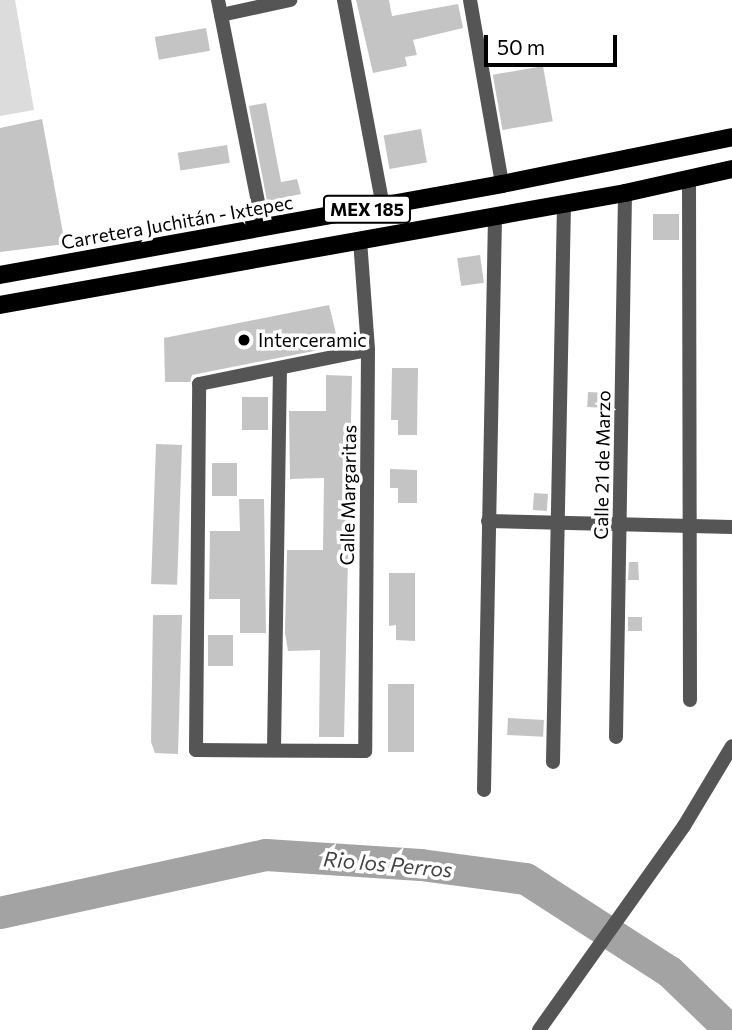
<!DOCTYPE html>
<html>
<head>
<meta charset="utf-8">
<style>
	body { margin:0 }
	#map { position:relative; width:732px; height:1030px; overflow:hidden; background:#fff; font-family:Commissioner,sans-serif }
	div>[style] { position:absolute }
	.green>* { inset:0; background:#dcdcdc }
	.river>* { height:32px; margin:-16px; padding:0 16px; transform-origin:16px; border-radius:16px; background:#a3a3a3 }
	.building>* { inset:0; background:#c4c4c4; transform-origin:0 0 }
	.minor>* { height:14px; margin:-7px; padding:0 7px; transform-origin:7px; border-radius:7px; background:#555 }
	.tertiary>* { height:14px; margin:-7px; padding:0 7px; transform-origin:7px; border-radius:7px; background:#555 }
	.primary>* { height:18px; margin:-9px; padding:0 9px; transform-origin:9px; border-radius:9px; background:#000 }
	.dots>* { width:19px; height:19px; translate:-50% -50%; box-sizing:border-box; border:4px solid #fff; border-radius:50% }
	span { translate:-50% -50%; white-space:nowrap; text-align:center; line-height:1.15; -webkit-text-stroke:7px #fff; paint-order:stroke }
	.shield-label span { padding:2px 5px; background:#fff; border:2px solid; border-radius:5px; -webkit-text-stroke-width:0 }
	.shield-label { font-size:18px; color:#000; font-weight:700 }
	.street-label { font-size:19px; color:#000 }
	.poi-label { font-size:19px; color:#000 }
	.left { translate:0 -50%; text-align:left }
	.water-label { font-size:21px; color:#444; font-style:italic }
	.scale { position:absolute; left:484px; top:35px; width:133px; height:32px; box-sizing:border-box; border:4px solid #000; border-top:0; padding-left:9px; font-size:21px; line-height:24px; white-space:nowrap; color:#000; -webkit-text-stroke:5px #fff; paint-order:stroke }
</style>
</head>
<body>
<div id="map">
	<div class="green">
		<i style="clip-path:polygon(0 0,15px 0,34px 110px,0 116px)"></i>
	</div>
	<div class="river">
		<i style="left:0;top:913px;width:272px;rotate:-12.3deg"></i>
		<i style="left:266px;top:855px;width:155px;rotate:3.7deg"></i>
		<i style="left:421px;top:865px;width:106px;rotate:7.6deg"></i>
		<i style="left:526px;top:879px;width:171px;rotate:32.9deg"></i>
		<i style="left:670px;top:972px;width:83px;rotate:44deg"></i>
	</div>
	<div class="building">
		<i style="clip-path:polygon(356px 0,389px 0,392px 16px,458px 4px,463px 28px,413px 40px,417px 55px,405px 57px,407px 66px,373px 73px)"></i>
		<i style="left:206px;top:28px;width:23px;height:52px;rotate:80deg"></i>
		<i style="left:543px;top:66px;width:56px;height:51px;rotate:80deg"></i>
		<i style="clip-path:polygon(266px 103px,281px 182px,297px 179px,301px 194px,267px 201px,249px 106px)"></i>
		<i style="clip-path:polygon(42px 119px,65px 244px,0 252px,0 128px)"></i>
		<i style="left:421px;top:129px;width:34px;height:38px;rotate:80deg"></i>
		<i style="left:227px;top:145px;width:18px;height:50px;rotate:81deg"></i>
		<i style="left:653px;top:214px;width:26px;height:26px"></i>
		<i style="left:480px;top:255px;width:28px;height:23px;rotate:82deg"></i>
		<i style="clip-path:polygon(329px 305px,339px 346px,192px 375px,190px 382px,165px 382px,164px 338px)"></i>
		<i style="clip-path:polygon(392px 368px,418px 368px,417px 435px,398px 435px,398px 420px,391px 420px)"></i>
		<i style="clip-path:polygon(326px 375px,352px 376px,344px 737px,319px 737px,320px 650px,288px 651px,285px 633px,287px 550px,323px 550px,324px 478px,290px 479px,289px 411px,326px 411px)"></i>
		<i style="left:588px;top:392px;width:20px;height:15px;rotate:3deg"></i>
		<i style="left:242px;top:397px;width:26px;height:33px"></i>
		<i style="left:156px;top:444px;width:26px;height:140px;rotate:2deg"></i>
		<i style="left:212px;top:463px;width:25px;height:33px"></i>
		<i style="clip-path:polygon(390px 469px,417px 470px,417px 503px,398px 503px,398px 488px,390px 488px)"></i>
		<i style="left:534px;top:493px;width:14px;height:17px;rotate:4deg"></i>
		<i style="clip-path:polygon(239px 499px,264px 499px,266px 633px,240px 633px,240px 599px,209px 599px,210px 531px,240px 531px)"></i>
		<i style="clip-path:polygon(629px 562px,638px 562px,639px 580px,628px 580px)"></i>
		<i style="clip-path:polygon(389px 573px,415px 573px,415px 641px,396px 640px,396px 625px,389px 626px)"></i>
		<i style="clip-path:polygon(153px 615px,182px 615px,178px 754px,155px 753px,151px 742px)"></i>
		<i style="left:628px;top:617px;width:14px;height:14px"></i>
		<i style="left:208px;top:635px;width:25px;height:31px"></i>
		<i style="left:388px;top:684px;width:26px;height:68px"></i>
		<i style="left:508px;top:718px;width:36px;height:17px;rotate:3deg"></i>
	</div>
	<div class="minor">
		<i style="left:218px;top:0;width:232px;rotate:78.8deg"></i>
		<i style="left:344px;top:0;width:210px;rotate:79.3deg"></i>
		<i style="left:470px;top:0;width:187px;rotate:80.1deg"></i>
		<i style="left:221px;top:15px;width:71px;rotate:-12.3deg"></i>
		<i style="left:689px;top:179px;width:521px;rotate:89.89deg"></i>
		<i style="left:360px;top:240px;width:110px;rotate:85.8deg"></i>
		<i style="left:368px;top:350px;width:401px;rotate:90.4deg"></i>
		<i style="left:365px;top:751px;width:169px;rotate:-179.7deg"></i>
		<i style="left:196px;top:750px;width:366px;rotate:-89.5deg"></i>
		<i style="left:199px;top:384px;width:172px;rotate:-11.4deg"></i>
		<i style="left:488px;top:521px;width:244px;rotate:1.4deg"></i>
		<i style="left:616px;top:737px;width:544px;rotate:-89.05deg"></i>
		<i style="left:274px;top:749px;width:381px;rotate:-89.1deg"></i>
		<i style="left:553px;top:762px;width:558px;rotate:-88.87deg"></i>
		<i style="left:484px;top:790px;width:574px;rotate:-88.9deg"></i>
	</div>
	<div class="tertiary">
		<i style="left:539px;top:1030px;width:250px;rotate:-54.6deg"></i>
		<i style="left:684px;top:826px;width:93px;rotate:-59deg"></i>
	</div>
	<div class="primary">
		<i style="left:0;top:275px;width:510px;rotate:-10.27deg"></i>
		<i style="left:502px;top:184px;width:235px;rotate:-11.5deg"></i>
		<i style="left:0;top:305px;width:635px;rotate:-10.16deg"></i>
		<i style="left:625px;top:193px;width:110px;rotate:-12.6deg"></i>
	</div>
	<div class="dots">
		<i style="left:244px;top:340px;background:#000"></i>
	</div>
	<div class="shield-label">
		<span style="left:367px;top:209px">MEX 185</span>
	</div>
	<div class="street-label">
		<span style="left:177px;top:222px;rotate:-10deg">Carretera Juchitán - Ixtepec</span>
		<span style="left:602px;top:465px;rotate:-89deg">Calle 21 de Marzo</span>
		<span style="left:348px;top:495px;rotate:-89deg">Calle Margaritas</span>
	</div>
	<div class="poi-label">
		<span class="left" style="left:258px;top:340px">Interceramic</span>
	</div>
	<div class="water-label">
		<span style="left:388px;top:864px;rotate:5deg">Rio los Perros</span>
	</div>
	<div class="scale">50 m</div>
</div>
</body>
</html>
